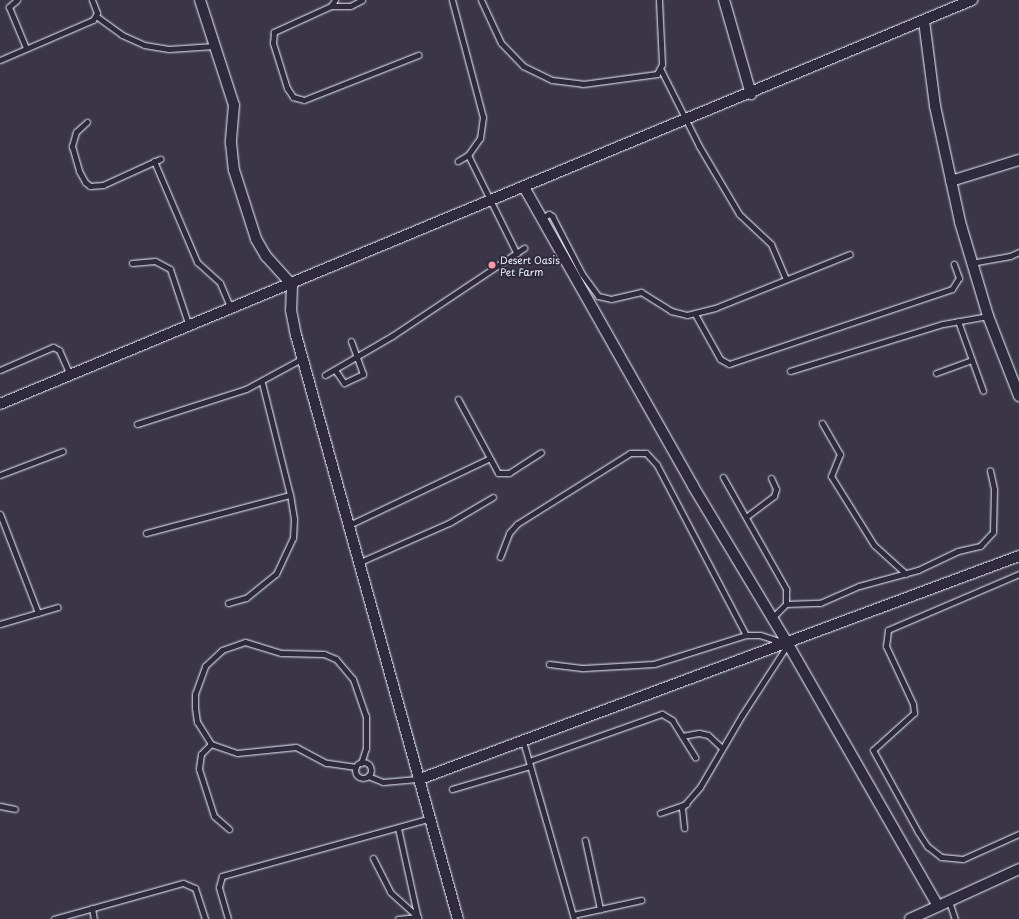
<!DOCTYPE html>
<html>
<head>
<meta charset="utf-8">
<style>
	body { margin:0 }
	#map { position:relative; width:1019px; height:919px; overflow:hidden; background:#3a3648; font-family:"Playpen Sans",sans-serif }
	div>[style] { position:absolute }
	.roads { filter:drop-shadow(0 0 1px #e8f1f8) drop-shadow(0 0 1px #e8f1f8) }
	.lane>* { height:5px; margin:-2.5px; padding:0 2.5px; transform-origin:2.5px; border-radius:2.5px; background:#2f2a3d }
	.lane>.ring { margin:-2.5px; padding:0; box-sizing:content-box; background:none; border:5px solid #2f2a3d; border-radius:50% }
	.street>* { height:10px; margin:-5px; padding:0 5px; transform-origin:5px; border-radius:5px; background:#2f2a3d }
	.dots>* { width:11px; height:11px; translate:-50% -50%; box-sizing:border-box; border:2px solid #2f2a3d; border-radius:50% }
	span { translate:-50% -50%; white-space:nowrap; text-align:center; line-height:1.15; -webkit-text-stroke:4px #2f2a3d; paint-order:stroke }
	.poi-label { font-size:10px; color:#e8f1f8 }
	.left { translate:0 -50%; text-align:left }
</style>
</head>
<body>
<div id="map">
	<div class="roads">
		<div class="lane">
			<i style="left:17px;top:0;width:11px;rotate:139deg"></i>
			<i style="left:9px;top:7px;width:44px;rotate:67.5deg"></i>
			<i style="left:362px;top:0;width:13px;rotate:153deg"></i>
			<i style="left:350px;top:6px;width:19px;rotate:180deg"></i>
			<i style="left:331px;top:6px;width:63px;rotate:155.5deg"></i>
			<i style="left:274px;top:32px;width:11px;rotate:95deg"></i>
			<i style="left:273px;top:43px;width:47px;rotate:72.7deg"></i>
			<i style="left:287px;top:88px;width:11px;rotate:56deg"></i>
			<i style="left:293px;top:97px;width:11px;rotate:15deg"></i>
			<i style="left:304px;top:100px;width:123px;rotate:-21.5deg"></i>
			<i style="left:452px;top:0;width:121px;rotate:75.2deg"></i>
			<i style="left:483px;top:117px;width:21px;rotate:98deg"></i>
			<i style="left:480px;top:138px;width:21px;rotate:125deg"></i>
			<i style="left:468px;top:155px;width:12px;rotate:149deg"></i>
			<i style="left:481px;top:0;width:47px;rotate:65.1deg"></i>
			<i style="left:501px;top:43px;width:32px;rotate:46deg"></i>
			<i style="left:523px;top:66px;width:32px;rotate:26deg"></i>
			<i style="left:552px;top:80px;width:31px;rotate:7deg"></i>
			<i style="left:583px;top:84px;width:75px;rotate:-7.7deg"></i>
			<i style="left:657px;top:74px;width:11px;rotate:-63deg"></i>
			<i style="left:662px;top:64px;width:64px;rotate:-92.7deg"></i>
			<i style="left:331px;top:6px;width:7px;rotate:-56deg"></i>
			<i style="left:96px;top:16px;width:32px;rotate:36deg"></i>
			<i style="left:122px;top:35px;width:24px;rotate:24deg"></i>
			<i style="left:144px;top:45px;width:25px;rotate:9deg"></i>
			<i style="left:169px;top:49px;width:45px;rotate:-3.8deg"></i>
			<i style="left:0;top:60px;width:101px;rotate:-23.3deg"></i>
			<i style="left:93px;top:20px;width:8px;rotate:-60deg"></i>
			<i style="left:97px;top:13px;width:14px;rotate:-111deg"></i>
			<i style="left:661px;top:70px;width:85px;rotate:63.4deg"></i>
			<i style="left:699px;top:146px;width:79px;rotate:59.5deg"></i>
			<i style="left:739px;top:214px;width:44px;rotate:43.2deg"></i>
			<i style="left:771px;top:244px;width:38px;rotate:67deg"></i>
			<i style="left:87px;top:122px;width:15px;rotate:138deg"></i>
			<i style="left:76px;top:132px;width:15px;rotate:106deg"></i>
			<i style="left:72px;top:146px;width:26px;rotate:74deg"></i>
			<i style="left:79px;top:171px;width:13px;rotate:61deg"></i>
			<i style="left:85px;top:182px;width:6px;rotate:39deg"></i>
			<i style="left:90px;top:186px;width:13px;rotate:-4deg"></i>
			<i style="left:103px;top:185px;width:63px;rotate:-24.5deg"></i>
			<i style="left:468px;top:155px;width:110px;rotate:63.7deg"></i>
			<i style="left:154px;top:161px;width:110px;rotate:66.9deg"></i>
			<i style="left:197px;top:262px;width:31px;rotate:42deg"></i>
			<i style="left:220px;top:283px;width:28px;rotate:67deg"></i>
			<i style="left:542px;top:218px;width:8px;rotate:-30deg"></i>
			<i style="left:549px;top:214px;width:4px;rotate:34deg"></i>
			<i style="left:552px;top:216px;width:65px;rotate:62.7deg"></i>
			<i style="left:582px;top:274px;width:27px;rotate:54deg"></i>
			<i style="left:598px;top:296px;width:13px;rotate:13deg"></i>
			<i style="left:611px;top:299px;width:31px;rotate:-13deg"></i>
			<i style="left:641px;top:292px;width:36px;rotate:32deg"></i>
			<i style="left:671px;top:311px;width:16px;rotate:14deg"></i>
			<i style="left:687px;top:315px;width:29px;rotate:-14deg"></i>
			<i style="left:715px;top:308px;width:145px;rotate:-21.8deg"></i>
			<i style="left:132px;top:263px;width:23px;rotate:-5deg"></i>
			<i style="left:155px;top:261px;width:17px;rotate:28deg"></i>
			<i style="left:170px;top:269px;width:60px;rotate:71.6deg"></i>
			<i style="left:971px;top:263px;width:40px;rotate:-10deg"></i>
			<i style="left:1010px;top:256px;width:10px;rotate:-24deg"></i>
			<i style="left:695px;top:314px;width:51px;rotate:60.9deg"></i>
			<i style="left:720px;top:359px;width:10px;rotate:29deg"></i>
			<i style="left:729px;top:364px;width:235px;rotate:-18.6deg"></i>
			<i style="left:952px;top:289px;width:13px;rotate:-58deg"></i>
			<i style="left:959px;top:278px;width:15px;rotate:-110deg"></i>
			<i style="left:958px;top:321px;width:74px;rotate:70.3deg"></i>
			<i style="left:0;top:370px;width:58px;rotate:-23.5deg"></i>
			<i style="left:53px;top:347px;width:7px;rotate:27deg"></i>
			<i style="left:59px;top:350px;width:27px;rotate:66deg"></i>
			<i style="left:335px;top:370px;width:16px;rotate:55deg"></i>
			<i style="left:344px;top:383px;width:21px;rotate:-25deg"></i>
			<i style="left:363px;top:374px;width:35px;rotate:-110deg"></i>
			<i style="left:790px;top:371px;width:160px;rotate:-17.1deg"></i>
			<i style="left:943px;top:324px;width:46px;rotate:-10.1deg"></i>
			<i style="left:936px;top:373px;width:38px;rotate:-20deg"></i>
			<i style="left:325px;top:375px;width:78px;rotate:-30.2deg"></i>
			<i style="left:392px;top:336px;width:159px;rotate:-33.7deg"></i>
			<i style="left:458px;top:399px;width:84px;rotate:61.6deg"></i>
			<i style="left:498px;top:473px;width:11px"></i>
			<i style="left:509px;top:473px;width:38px;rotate:-33deg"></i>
			<i style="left:822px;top:423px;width:36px;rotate:60deg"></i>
			<i style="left:840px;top:454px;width:24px;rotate:112deg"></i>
			<i style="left:831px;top:476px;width:81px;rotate:58.1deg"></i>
			<i style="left:874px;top:545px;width:43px;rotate:42.2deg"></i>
			<i style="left:137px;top:424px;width:114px;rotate:-17.8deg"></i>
			<i style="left:246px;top:389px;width:65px;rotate:-28.5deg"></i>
			<i style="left:0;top:475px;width:67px;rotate:-20.9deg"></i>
			<i style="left:723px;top:477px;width:129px;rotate:60.6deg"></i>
			<i style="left:786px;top:589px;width:15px;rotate:90deg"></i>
			<i style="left:786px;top:604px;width:20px;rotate:135deg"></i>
			<i style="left:0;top:514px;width:106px;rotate:69deg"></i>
			<i style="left:746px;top:517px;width:35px;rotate:-37deg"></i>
			<i style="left:774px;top:496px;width:7px;rotate:-74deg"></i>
			<i style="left:776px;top:489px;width:12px;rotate:-114deg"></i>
			<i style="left:349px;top:525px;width:154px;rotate:-25.4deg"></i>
			<i style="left:146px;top:533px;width:149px;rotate:-14.8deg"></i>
			<i style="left:500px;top:557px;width:26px;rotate:-69deg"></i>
			<i style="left:509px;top:533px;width:12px;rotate:-48deg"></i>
			<i style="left:517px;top:524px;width:133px;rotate:-32.1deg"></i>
			<i style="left:630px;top:453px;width:16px"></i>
			<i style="left:646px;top:453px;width:16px;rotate:47deg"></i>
			<i style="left:657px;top:465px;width:192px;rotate:62.4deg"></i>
			<i style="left:360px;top:562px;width:97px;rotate:-23.7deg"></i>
			<i style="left:449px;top:523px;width:51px;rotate:-30.6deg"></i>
			<i style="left:1019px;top:574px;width:142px;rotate:156.9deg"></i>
			<i style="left:888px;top:630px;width:16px;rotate:97deg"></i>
			<i style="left:886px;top:646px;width:64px;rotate:65deg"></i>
			<i style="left:913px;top:704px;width:9px;rotate:84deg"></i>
			<i style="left:914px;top:713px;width:55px;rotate:137.9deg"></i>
			<i style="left:873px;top:750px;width:94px;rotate:61.2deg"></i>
			<i style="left:918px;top:832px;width:17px;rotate:57deg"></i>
			<i style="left:927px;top:846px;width:18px;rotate:38deg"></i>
			<i style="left:941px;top:857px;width:22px;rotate:5deg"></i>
			<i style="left:963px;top:859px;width:61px;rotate:-24.1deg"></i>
			<i style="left:228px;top:603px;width:19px;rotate:-16deg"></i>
			<i style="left:246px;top:598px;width:38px;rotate:-39deg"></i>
			<i style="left:276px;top:574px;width:40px;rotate:-65deg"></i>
			<i style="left:293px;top:538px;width:19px;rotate:-87deg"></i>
			<i style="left:294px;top:519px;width:24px;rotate:-99deg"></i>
			<i style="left:290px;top:495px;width:115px;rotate:-104deg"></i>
			<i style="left:786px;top:604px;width:34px;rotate:-2deg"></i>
			<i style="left:820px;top:603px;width:43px;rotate:-23.6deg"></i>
			<i style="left:859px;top:586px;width:61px;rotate:-15.2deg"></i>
			<i style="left:918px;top:570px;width:44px;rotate:-25.4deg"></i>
			<i style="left:958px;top:551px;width:23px;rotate:-13deg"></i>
			<i style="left:980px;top:546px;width:19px;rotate:-47deg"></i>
			<i style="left:993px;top:532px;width:43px;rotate:-88.7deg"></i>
			<i style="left:994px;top:489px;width:19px;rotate:-102deg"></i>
			<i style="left:0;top:624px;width:60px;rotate:-16.3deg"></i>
			<i style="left:549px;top:664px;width:35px;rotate:7deg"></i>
			<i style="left:584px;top:668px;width:70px;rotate:-3.3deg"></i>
			<i style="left:654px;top:664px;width:96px;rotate:-17.5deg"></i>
			<i style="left:746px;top:635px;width:14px"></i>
			<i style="left:760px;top:635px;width:29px;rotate:18deg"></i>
			<i style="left:788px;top:644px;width:85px;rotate:122.9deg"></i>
			<i style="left:742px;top:715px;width:83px;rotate:120.3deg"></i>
			<i style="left:700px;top:787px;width:28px;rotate:131deg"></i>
			<i style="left:682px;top:808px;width:20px;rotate:84deg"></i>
			<i style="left:682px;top:736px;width:17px;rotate:-10deg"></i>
			<i style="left:699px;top:733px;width:9px;rotate:13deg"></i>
			<i style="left:708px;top:735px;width:19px;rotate:43deg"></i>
			<i style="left:523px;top:741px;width:185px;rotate:74deg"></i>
			<i style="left:211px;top:744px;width:14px;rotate:135deg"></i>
			<i style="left:201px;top:754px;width:15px;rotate:98deg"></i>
			<i style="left:199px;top:769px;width:49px;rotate:72.3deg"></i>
			<i style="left:214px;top:816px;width:20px;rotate:41deg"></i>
			<i style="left:529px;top:761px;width:141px;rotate:-19.5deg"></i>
			<i style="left:662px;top:714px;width:12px;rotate:31deg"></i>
			<i style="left:672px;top:720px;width:44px;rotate:58.1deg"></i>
			<i class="ring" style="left:355px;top:762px;width:11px;height:11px"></i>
			<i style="left:356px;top:767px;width:30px;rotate:-172deg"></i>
			<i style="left:326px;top:763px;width:34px;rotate:-152deg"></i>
			<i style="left:296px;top:747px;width:59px;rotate:174.2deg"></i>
			<i style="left:237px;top:753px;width:28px;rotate:-161deg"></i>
			<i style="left:211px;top:744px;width:26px;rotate:-122deg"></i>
			<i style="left:197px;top:722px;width:14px;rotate:-98deg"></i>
			<i style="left:195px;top:708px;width:14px;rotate:-90deg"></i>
			<i style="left:195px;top:694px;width:30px;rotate:-70deg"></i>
			<i style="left:205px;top:666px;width:23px;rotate:-43deg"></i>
			<i style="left:222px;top:650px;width:24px;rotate:-19deg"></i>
			<i style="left:245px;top:642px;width:38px;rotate:17deg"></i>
			<i style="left:281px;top:653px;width:43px;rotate:1.3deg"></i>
			<i style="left:324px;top:654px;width:13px;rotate:23deg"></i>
			<i style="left:336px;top:659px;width:26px;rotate:50deg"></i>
			<i style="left:353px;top:679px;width:39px;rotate:71deg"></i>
			<i style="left:366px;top:716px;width:32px;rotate:90deg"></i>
			<i style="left:366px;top:748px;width:16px;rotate:108deg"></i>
			<i style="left:368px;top:776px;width:16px;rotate:22deg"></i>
			<i style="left:383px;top:782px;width:37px;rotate:-5deg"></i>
			<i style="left:452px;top:789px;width:81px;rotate:-16.4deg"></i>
			<i style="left:0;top:806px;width:15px;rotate:11deg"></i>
			<i style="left:660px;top:813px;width:28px;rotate:-19deg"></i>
			<i style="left:398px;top:828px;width:93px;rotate:77.6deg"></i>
			<i style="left:585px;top:840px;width:71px;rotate:77.7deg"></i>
			<i style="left:373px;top:858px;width:38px;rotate:63deg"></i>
			<i style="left:390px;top:892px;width:38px;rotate:42deg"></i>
			<i style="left:949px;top:901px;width:19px;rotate:72deg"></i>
			<i style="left:92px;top:908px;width:11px;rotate:80deg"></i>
			<i style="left:573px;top:915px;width:70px;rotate:-12.4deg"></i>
			<i style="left:54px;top:919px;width:134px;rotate:-15.6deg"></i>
			<i style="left:183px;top:883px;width:13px;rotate:23deg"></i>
			<i style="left:195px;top:888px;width:33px;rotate:72deg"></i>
			<i style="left:228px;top:919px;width:33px;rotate:-106deg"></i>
			<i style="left:219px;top:887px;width:11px;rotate:-75deg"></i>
			<i style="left:222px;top:876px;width:217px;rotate:-15.5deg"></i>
			<i style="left:398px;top:919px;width:20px;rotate:-6deg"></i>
		</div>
		<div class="street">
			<i style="left:200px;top:0;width:110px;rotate:72.1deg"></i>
			<i style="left:234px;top:105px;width:38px;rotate:95deg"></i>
			<i style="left:231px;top:143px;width:27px;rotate:84deg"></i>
			<i style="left:234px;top:170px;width:72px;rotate:72.3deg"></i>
			<i style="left:256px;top:239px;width:20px;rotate:60deg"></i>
			<i style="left:266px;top:256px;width:39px;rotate:48deg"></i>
			<i style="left:292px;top:285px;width:25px;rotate:92deg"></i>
			<i style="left:291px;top:310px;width:25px;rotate:79deg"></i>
			<i style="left:296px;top:335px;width:606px;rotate:74.5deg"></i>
			<i style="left:724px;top:0;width:98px;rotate:74deg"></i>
			<i style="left:924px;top:21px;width:86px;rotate:82.6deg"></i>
			<i style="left:935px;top:106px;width:119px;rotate:77.8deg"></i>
			<i style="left:960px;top:222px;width:98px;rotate:73.4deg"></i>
			<i style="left:988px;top:316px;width:86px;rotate:68.8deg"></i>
			<i style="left:951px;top:181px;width:71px;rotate:-17.2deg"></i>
			<i style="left:524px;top:187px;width:343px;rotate:60.5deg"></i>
			<i style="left:693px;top:486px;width:184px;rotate:59deg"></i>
			<i style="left:788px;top:644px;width:302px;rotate:60.2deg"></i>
			<i style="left:0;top:404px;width:1053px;rotate:-22.57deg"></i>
			<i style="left:420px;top:779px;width:639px;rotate:-20.42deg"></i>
			<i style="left:910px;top:919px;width:120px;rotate:-24.6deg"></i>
		</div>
	</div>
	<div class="dots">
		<i style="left:492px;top:265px;background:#ff9aa2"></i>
	</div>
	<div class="poi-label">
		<span class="left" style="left:500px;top:265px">Desert Oasis<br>Pet Farm</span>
	</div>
</div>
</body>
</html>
